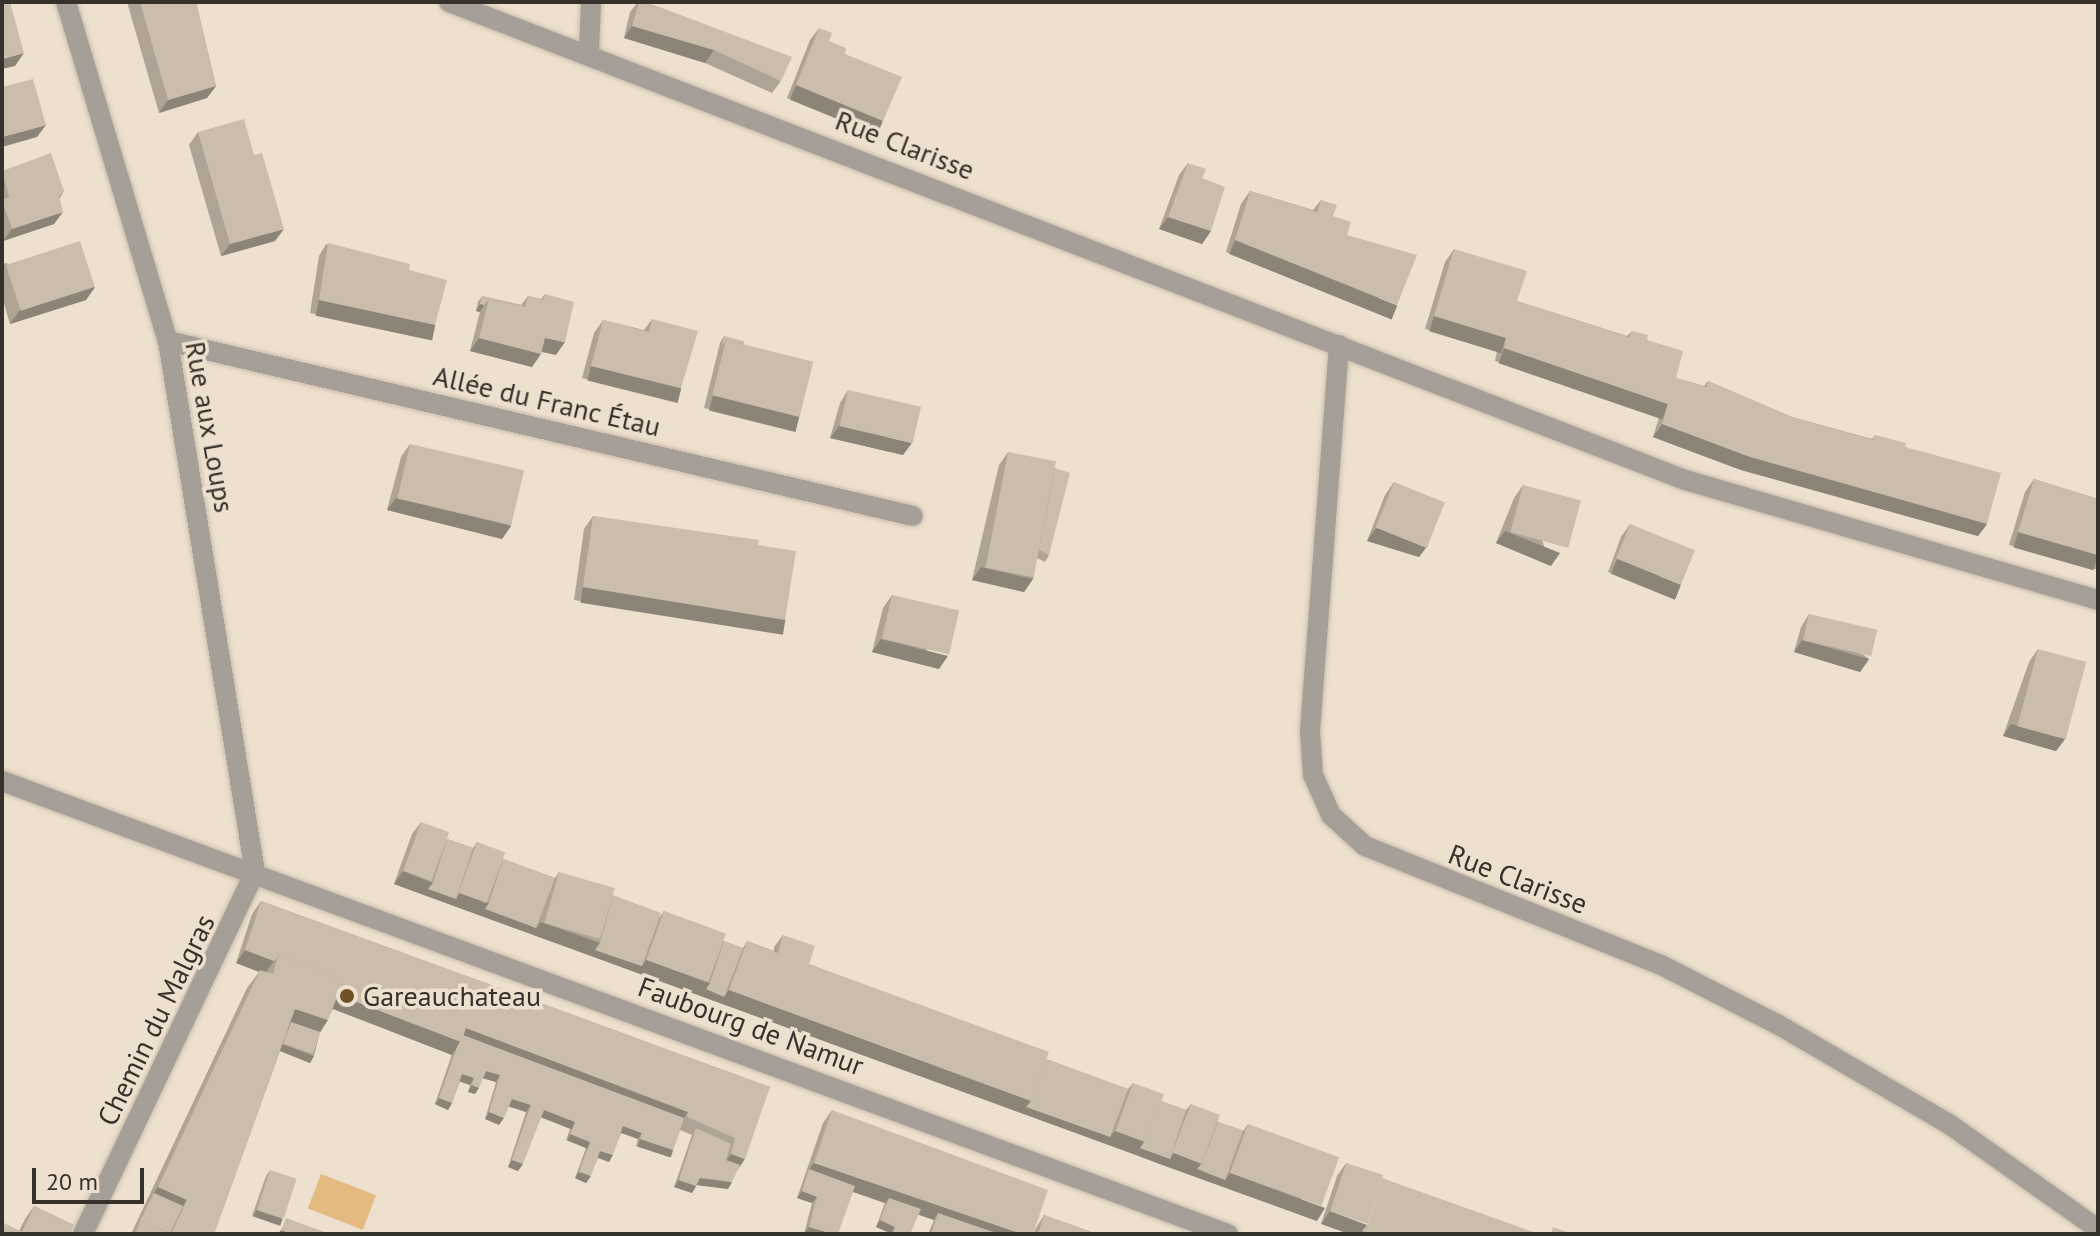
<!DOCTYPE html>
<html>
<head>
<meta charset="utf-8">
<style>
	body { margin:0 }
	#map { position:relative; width:2100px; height:1236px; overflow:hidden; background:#eee0ce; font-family:"PT Sans",sans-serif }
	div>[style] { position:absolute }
	.water>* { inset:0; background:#e4ba81; transform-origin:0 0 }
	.roads { filter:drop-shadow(0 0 2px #c9bdad) drop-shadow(0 0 2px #c9bdad) }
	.minor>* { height:20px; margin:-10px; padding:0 10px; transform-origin:10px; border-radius:10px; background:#a59f98 }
	.wall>* { inset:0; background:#aea394 }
	.shaded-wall>* { inset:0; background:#8d8478; transform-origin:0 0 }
	.building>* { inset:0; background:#cabdac; transform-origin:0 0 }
	.dots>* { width:22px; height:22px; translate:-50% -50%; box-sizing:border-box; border:4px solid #eee0ce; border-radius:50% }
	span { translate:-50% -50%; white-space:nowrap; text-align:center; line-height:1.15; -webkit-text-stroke:7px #eee0ce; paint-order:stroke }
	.street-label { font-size:28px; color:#36312a }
	.poi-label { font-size:28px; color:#36312a }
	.left { translate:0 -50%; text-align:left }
	.frame { position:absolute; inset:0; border:4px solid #36312a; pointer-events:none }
	.scale { position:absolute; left:32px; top:1168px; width:112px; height:36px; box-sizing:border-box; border:4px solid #36312a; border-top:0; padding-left:10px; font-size:24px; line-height:28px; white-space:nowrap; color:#36312a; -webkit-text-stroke:6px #eee0ce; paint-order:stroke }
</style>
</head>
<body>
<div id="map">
	<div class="water">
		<i style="left:321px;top:1174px;width:59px;height:37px;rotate:21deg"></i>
	</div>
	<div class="roads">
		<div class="minor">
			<i style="left:66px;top:2px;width:354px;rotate:73.3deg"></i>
			<i style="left:168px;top:341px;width:538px;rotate:80.7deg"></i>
			<i style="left:449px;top:2px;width:1325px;rotate:21.14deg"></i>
			<i style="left:1685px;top:480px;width:430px;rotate:16.2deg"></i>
			<i style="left:589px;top:52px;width:50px;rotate:-87.7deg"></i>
			<i style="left:168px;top:341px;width:765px;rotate:13.22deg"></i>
			<i style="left:1339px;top:345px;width:388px;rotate:94.3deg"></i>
			<i style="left:1310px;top:732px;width:43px;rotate:86deg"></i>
			<i style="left:1313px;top:775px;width:44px;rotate:65.8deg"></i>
			<i style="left:1331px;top:815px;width:46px;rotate:42.4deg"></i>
			<i style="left:1365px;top:846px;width:319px;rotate:21.9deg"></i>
			<i style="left:1661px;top:965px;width:130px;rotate:27deg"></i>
			<i style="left:1777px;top:1024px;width:199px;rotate:30.2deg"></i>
			<i style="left:1949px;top:1124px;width:182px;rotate:35.2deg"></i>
			<i style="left:2px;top:781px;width:1307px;rotate:20.28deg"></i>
			<i style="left:83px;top:1234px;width:401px;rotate:-64.6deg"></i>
		</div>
	</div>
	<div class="wall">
		<i style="clip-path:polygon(127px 2px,196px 2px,216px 86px,207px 98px,159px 113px)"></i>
		<i style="clip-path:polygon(638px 2px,646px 2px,781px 81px,772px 93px,705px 63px,624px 38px,630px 12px)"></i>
		<i style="clip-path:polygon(819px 28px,829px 41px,845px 54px,874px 134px,787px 98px,810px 40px)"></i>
		<i style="clip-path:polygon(198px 132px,275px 241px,221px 256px,189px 145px)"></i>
		<i style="clip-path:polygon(1188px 163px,1202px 178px,1211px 231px,1202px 244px,1159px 229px,1179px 175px)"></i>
		<i style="clip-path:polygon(2px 171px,64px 191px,60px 198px,54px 224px,3px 241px)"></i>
		<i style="clip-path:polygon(1250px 191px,1313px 210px,1321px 200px,1347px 235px,1388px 317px,1226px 252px,1241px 204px)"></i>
		<i style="clip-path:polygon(326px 244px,409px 270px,435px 325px,426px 338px,310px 313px,319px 256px)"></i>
		<i style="clip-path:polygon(1454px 249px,1517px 301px,1627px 336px,1632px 331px,1647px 340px,1676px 378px,1704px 386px,1708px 381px,1792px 417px,1872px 439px,1875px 435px,1905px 447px,1987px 524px,1978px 536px,1741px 470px,1653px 437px,1659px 417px,1495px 361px,1497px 351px,1425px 329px,1445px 262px)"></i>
		<i style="clip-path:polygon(5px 263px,95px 287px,86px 300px,10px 324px,2px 297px,2px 267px)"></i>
		<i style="clip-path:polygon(545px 294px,556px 355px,541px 352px,532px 367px,470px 351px,480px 312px,476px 311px,478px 302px,482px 296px,521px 305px,528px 296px,541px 299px)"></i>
		<i style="clip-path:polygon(652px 319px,681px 388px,672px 400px,582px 378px,594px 333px,603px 320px,644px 330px)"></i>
		<i style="clip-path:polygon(724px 336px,744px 344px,800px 416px,791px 429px,704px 408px,720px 343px)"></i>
		<i style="clip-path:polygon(848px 390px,903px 455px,830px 438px,840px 403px)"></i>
		<i style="clip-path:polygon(410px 444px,511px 526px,502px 539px,387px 510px,401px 457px)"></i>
		<i style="clip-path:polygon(1008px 452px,1055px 468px,1049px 555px,1045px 562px,1037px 558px,1033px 579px,1024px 592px,972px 580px,999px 465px)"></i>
		<i style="clip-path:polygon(2034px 479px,2098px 499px,2098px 570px,2009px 545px,2025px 492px)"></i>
		<i style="clip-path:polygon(1394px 482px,1428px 545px,1419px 557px,1367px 541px,1385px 495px)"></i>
		<i style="clip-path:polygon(1523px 485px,1551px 566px,1496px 543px,1514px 498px)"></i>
		<i style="clip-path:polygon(593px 516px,758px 545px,776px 633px,574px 600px,584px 529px)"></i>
		<i style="clip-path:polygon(1630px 524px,1672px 598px,1608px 572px,1621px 537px)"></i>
		<i style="clip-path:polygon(892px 595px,939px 669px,872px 652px,883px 608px)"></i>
		<i style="clip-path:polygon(1809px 614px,1869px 659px,1860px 672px,1794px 652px,1801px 627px)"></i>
		<i style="clip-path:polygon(2038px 649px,2065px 739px,2056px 751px,2003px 736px,2029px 662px)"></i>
		<i style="clip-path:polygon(421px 822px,447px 839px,473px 848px,477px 842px,503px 859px,555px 878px,559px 872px,660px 917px,664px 911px,724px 941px,743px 948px,747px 941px,774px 951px,774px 947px,783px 935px,809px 964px,1046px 1059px,1128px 1089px,1133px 1083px,1161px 1101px,1186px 1110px,1191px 1104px,1218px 1122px,1243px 1131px,1248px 1124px,1317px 1221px,394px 884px,412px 834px)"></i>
		<i style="clip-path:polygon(261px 901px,770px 1087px,740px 1165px,728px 1189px,697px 1185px,692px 1193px,674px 1187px,692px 1135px,680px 1130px,673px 1150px,669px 1157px,636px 1146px,638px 1139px,621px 1133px,609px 1162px,598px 1158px,586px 1183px,575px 1178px,586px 1148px,566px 1140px,570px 1129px,541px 1117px,518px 1171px,508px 1167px,526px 1112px,509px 1106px,499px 1125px,485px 1119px,496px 1082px,483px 1078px,475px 1094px,468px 1092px,470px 1085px,460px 1081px,452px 1103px,448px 1110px,435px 1104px,452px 1054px,452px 1055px,333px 1009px,320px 1032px,314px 1056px,310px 1063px,280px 1051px,214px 1234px,131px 1234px,247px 988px,259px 972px,236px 963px,252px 914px)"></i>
		<i style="clip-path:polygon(832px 1110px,1033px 1234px,928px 1234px,934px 1220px,918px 1214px,910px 1234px,891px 1234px,876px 1227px,885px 1203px,853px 1192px,804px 1234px,812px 1203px,797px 1198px,823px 1123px)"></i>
		<i style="clip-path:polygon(1346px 1163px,1382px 1178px,1321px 1224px,1337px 1176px)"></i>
		<i style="clip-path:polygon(270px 1170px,282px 1219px,278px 1225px,252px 1216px,266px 1176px)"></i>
		<i style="clip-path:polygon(34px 1206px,74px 1225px,2px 1234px,19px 1231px,25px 1219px)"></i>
		<i style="clip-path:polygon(1044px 1215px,1097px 1234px,1033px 1234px,1036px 1228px)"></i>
	</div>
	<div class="shaded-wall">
		<i style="clip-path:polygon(632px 26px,714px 50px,705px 63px,624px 38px)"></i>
		<i style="clip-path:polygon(24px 53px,15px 66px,2px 69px,2px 59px)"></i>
		<i style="left:796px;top:85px;width:94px;height:16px;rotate:22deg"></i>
		<i style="clip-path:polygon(216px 86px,207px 98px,159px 113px,168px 100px)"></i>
		<i style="clip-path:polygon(46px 125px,37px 137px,2px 147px,2px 137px)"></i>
		<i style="clip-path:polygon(63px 212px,54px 224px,3px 241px,12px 229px)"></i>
		<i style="clip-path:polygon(1168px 217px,1211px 231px,1202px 244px,1159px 229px)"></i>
		<i style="clip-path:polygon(284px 229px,275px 241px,221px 256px,230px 244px)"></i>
		<i style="left:1235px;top:240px;width:175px;height:15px;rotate:22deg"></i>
		<i style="clip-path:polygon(95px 287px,86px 300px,10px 324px,19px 311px)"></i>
		<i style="left:319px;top:300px;width:119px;height:16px;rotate:12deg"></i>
		<i style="clip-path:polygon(480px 304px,484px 305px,480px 312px,476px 311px)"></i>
		<i style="left:1434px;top:316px;width:75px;height:16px;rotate:17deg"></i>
		<i style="clip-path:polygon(479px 338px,541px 354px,532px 367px,470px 351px)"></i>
		<i style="clip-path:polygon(545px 338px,565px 342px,556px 355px,536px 350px)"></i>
		<i style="left:1504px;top:348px;width:173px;height:16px;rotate:19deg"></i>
		<i style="left:591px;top:366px;width:93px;height:15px;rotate:14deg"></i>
		<i style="left:713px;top:395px;width:89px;height:16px;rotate:14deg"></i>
		<i style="clip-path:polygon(1662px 424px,1987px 524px,1978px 536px,1741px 470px,1653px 437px)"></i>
		<i style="clip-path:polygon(839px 426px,912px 443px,903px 455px,830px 438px)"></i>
		<i style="clip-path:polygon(396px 498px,511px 526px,502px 539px,387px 510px)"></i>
		<i style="clip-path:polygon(1376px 528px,1428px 545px,1419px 557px,1367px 541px)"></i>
		<i style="clip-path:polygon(1505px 531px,1560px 553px,1551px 566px,1496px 543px)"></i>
		<i style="left:2018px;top:532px;width:83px;height:16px;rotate:16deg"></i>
		<i style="left:1617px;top:559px;width:69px;height:16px;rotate:22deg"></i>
		<i style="clip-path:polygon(981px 567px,1033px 579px,1024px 592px,972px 580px)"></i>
		<i style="left:583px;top:587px;width:205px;height:16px;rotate:9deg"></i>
		<i style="clip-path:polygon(881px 639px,948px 656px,939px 669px,872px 652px)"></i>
		<i style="clip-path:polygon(1802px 640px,1869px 659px,1860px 672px,1794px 652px)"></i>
		<i style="clip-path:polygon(2011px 724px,2065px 739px,2056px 751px,2003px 736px)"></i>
		<i style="clip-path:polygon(403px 871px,433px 883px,456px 899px,460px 893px,489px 903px,536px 928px,541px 922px,600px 943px,591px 956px,451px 905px,394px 884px)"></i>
		<i style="clip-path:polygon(245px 950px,274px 961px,265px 974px,236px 963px)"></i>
		<i style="clip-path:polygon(595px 950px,642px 966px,646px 960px,710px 983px,724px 997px,729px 990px,1031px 1101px,1110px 1137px,1115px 1131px,1144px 1142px,1136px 1155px,591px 956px)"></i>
		<i style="clip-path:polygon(337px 994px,466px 1028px,688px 1112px,679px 1125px,461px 1042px,452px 1055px,328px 1007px)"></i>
		<i style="clip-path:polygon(295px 1009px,328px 1020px,316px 1039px,284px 1028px)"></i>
		<i style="clip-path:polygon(279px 1043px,314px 1056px,310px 1063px,275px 1049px)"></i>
		<i style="clip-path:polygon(486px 1071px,500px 1075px,496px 1082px,482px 1078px)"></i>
		<i style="clip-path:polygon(462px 1074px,474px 1078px,470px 1085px,458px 1081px)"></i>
		<i style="clip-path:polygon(472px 1085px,479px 1088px,475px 1094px,468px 1092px)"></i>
		<i style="clip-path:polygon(439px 1098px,452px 1103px,448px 1110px,435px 1104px)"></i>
		<i style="clip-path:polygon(512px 1099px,531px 1105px,526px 1112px,507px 1106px)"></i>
		<i style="left:544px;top:1110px;width:33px;height:8px;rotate:21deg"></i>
		<i style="clip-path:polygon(489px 1112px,504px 1118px,499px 1125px,485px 1119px)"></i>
		<i style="clip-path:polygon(623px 1126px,642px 1133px,638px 1139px,619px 1132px)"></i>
		<i style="left:570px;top:1134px;width:22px;height:7px;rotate:22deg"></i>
		<i style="left:640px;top:1139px;width:35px;height:8px;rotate:18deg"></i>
		<i style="clip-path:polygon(1140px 1148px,1170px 1159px,1165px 1166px,1136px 1155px)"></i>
		<i style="clip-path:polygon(600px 1151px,613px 1155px,609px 1162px,596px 1157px)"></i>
		<i style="clip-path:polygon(1174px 1153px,1202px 1163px,1225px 1180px,1230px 1173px,1325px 1208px,1317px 1221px,1165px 1166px)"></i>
		<i style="clip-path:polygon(731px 1154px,745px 1159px,736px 1172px,722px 1166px)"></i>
		<i style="clip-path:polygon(512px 1160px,523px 1164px,518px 1171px,508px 1167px)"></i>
		<i style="clip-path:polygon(814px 1163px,1022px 1234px,976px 1234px,938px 1213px,934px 1220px,886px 1204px,889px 1198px,885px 1203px,807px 1176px,809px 1169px)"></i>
		<i style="clip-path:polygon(579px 1172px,591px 1176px,586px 1183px,575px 1178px)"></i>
		<i style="clip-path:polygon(700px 1178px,732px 1182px,728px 1189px,696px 1185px)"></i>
		<i style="clip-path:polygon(679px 1180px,696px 1186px,692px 1193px,674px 1187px)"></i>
		<i style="clip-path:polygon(158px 1187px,187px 1200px,174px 1219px,154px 1193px)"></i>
		<i style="clip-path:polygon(802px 1191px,817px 1197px,812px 1203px,797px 1198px)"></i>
		<i style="left:256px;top:1210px;width:28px;height:7px;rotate:19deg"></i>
		<i style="clip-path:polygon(1330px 1211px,1367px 1225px,1371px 1234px,1349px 1234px,1321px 1224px)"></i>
		<i style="clip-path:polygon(880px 1220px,895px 1227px,891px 1233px,876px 1227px)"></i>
		<i style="clip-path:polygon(809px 1227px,834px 1234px,804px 1234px)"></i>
		<i style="clip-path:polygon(281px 1230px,293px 1234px,278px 1234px)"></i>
	</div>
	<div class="building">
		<i style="clip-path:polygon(2px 2px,10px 2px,24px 53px,2px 59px)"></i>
		<i style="clip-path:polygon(140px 2px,196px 2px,216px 86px,168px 100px)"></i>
		<i style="clip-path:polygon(639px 2px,646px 2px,792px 57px,781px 81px,714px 50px,632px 26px)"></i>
		<i style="clip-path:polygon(819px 28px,832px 33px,829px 41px,846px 48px,845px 54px,902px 77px,883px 121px,796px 85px)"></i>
		<i style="clip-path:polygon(33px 79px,46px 125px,2px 137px,2px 87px)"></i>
		<i style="clip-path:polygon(244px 119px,254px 155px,262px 153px,284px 229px,230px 244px,198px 132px)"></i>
		<i style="clip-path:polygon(51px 153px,64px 191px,59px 196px,63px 212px,12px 229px,2px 200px,9px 197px,2px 171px)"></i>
		<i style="clip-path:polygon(1188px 163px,1206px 169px,1202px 178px,1225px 187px,1211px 231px,1168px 217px)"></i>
		<i style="clip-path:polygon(1250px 191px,1317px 212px,1321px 200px,1337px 205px,1333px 216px,1351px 222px,1347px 235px,1417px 255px,1397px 305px,1235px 240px)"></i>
		<i style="left:80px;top:241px;width:48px;height:78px;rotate:72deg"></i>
		<i style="clip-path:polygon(328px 243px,410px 264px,409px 270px,447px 280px,435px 325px,319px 300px)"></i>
		<i style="clip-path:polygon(1454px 249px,1527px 271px,1517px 301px,1629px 337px,1632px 331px,1648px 335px,1647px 340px,1683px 351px,1676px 378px,1707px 387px,1708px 381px,1792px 417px,1873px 440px,1875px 435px,1906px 443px,1905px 447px,2001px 473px,1987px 524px,1750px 457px,1662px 424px,1668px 404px,1504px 348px,1506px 338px,1434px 316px)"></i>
		<i style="clip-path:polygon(545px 294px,574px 302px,565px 342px,545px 338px,541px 354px,479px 338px,489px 299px,525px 307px,528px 296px,543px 300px)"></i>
		<i style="clip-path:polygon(482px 296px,522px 305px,522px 306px,489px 299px,484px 305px,480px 304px)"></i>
		<i style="clip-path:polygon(652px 319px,698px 331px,681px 388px,591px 366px,603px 320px,649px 332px)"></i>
		<i style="clip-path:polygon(724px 336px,744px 341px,744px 344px,726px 340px,722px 346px)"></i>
		<i style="left:726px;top:340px;width:90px;height:57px;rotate:14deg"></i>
		<i style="left:848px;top:390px;width:75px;height:37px;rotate:13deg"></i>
		<i style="left:410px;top:444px;width:117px;height:56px;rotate:13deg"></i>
		<i style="left:1008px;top:452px;width:49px;height:118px;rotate:11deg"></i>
		<i style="clip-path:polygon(1055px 468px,1070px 473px,1049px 555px,1039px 550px)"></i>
		<i style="clip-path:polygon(2034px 479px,2098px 499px,2098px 555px,2018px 532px)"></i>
		<i style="left:1394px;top:482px;width:55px;height:49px;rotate:22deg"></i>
		<i style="left:1523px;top:485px;width:60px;height:49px;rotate:15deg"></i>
		<i style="clip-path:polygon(593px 516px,759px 540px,758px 545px,796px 551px,785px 620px,583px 587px)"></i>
		<i style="left:1630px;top:524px;width:70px;height:37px;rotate:22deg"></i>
		<i style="left:892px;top:595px;width:69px;height:45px;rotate:13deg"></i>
		<i style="left:1809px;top:614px;width:70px;height:27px;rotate:13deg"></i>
		<i style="left:2038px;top:649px;width:50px;height:80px;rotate:15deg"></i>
		<i style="left:421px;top:822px;width:30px;height:52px;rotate:20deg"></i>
		<i style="clip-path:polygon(447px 839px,473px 848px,456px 899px,428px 889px,433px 883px)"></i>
		<i style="left:477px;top:842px;width:30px;height:54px;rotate:20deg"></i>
		<i style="clip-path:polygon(503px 859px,555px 878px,536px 928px,485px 909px,489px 903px)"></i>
		<i style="left:559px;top:872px;width:58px;height:53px;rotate:16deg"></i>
		<i style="clip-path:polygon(613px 895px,661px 913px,642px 966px,595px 950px,600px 943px)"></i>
		<i style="clip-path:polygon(261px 901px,770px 1087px,745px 1159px,731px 1154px,735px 1138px,687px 1117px,688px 1112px,466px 1028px,461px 1042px,338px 995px,344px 979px,278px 956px,274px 961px,245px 950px)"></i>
		<i style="left:664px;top:911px;width:66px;height:52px;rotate:20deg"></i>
		<i style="clip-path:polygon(783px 935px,815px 946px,809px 964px,1049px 1052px,1031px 1101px,729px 990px,747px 941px,778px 953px)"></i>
		<i style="clip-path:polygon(724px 941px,743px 948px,724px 997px,706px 989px,710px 983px)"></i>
		<i style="clip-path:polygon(278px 956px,344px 979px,328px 1020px,295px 1009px,214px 1234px,135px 1234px,141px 1221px,171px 1234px,187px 1200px,158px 1187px,260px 970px,273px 974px)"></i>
		<i style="left:291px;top:1022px;width:31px;height:23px;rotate:19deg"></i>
		<i style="clip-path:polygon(463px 1035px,684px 1118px,673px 1150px,640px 1139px,642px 1133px,623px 1126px,613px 1155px,600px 1151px,591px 1176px,579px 1172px,590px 1142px,570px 1134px,575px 1122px,544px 1110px,523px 1164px,512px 1160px,531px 1105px,512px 1099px,504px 1118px,489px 1112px,500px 1075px,486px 1071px,479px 1088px,472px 1085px,474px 1078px,462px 1074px,452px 1103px,439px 1098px,457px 1047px)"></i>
		<i style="clip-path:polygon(1046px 1059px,1128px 1089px,1110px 1137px,1026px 1107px,1031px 1101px)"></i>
		<i style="left:1133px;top:1083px;width:33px;height:51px;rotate:20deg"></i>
		<i style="clip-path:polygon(1161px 1101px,1186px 1110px,1170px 1159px,1140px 1148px,1144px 1142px)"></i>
		<i style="left:1191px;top:1104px;width:31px;height:52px;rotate:21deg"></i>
		<i style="clip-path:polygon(832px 1110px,1048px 1190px,1033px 1234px,1022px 1234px,814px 1163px)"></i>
		<i style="clip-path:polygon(1218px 1122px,1243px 1130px,1225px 1180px,1197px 1169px,1202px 1163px)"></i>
		<i style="left:1248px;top:1124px;width:97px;height:52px;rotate:20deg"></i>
		<i style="clip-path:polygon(696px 1128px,731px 1144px,726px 1160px,740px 1165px,732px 1182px,700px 1178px,696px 1186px,679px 1180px)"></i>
		<i style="left:1346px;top:1163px;width:39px;height:51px;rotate:18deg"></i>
		<i style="clip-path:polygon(809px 1169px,855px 1186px,838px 1234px,834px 1234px,809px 1227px,817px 1197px,802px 1191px)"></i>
		<i style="left:270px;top:1170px;width:28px;height:42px;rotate:18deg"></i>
		<i style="clip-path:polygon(1382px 1178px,1539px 1234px,1371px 1234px,1362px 1231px,1367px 1225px)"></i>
		<i style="clip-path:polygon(154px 1193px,183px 1206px,170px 1233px,141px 1221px,137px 1227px)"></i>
		<i style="clip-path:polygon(889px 1198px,921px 1209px,910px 1234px,893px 1234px,895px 1227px,880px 1220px)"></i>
		<i style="clip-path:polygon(34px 1206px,74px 1225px,70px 1234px,2px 1234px,2px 1222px,22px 1232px)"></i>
		<i style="clip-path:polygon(938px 1213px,999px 1234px,931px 1234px)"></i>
		<i style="clip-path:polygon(1044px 1215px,1097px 1234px,1038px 1234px)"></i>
		<i style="clip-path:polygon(286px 1218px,330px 1234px,293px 1234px,281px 1230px)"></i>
		<i style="clip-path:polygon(1553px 1227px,1573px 1234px,1551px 1234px)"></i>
	</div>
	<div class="dots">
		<i style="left:347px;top:996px;background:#705227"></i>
	</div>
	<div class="street-label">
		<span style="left:905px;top:145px;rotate:21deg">Rue Clarisse</span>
		<span style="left:547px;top:401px;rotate:13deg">Allée du Franc Étau</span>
		<span style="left:210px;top:427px;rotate:80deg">Rue aux Loups</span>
		<span style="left:1518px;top:879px;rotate:21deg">Rue Clarisse</span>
		<span style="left:156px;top:1020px;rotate:-64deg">Chemin du Malgras</span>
		<span style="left:751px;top:1026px;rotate:20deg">Faubourg de Namur</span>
	</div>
	<div class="poi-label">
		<span class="left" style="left:363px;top:996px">Gareauchateau</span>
	</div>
	<div class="frame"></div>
	<div class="scale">20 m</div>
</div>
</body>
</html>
